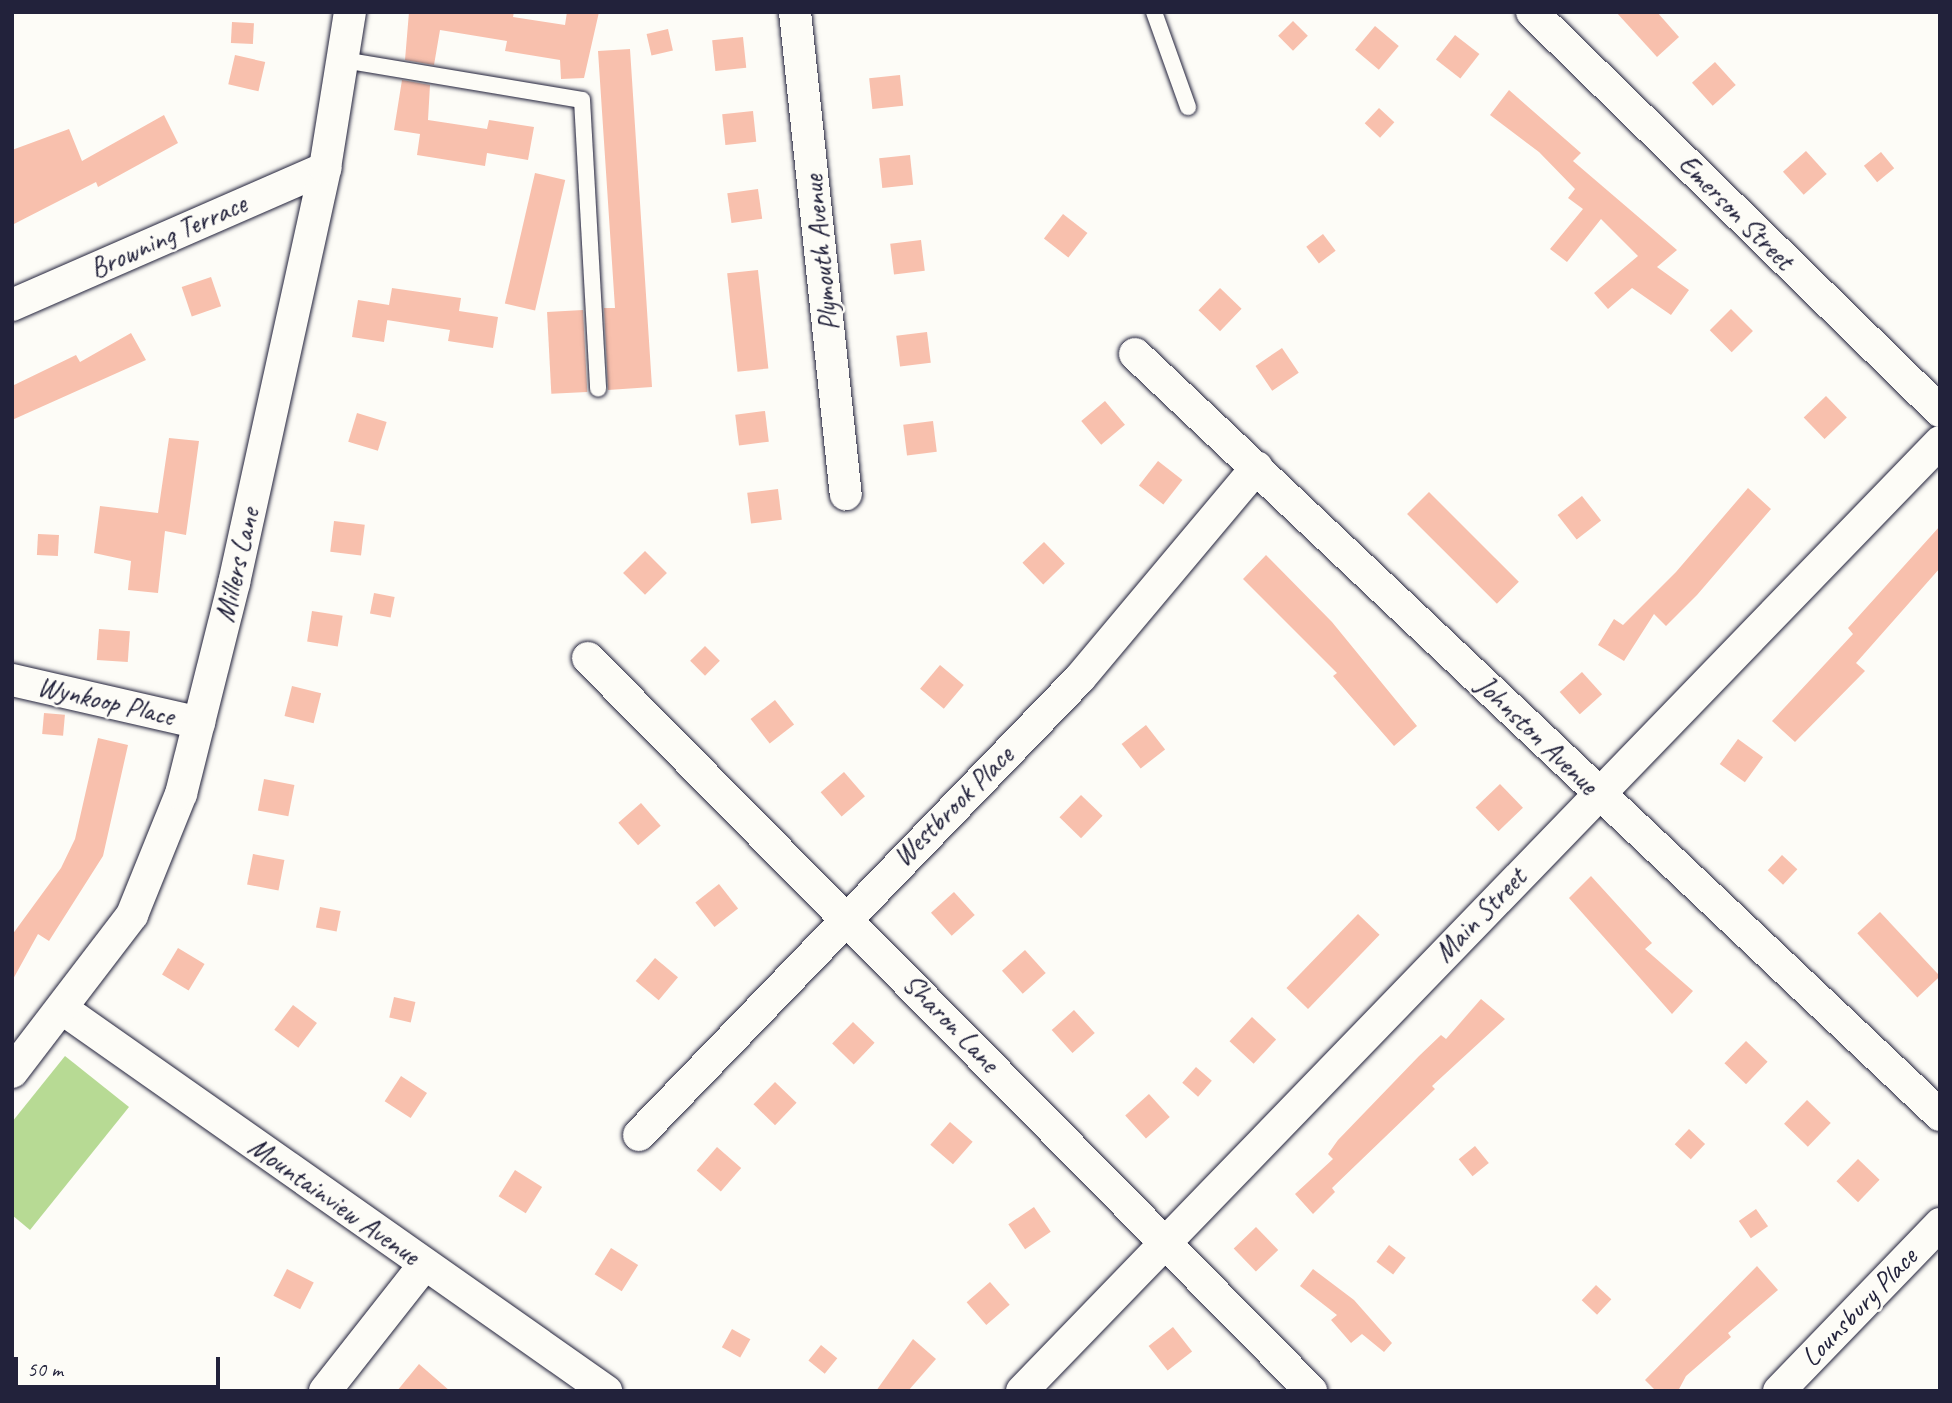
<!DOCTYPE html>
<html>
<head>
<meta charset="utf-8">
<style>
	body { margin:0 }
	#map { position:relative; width:1952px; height:1403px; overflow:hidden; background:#fdfcf7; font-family:Caveat,sans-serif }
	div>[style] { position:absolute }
	.green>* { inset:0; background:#b7da94 }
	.building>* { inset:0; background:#f8c0ad; transform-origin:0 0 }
	.roads { filter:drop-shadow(0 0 2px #22223b) drop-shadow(0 0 2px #22223b) }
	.lane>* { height:16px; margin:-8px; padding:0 8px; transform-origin:8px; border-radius:8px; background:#fdfcf7 }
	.street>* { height:32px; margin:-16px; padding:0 16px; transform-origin:16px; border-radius:16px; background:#fdfcf7 }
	span { translate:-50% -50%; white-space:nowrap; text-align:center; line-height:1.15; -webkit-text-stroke:5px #fdfcf7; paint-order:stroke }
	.street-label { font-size:28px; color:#22223b }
	.frame { position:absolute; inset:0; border:14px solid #22223b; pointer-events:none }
	.scale { position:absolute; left:14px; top:1357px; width:206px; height:32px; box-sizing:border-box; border:4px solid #22223b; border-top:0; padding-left:9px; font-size:21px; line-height:24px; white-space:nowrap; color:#22223b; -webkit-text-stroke:5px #fdfcf7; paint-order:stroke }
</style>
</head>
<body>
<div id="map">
	<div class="green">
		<i style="clip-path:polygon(65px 1056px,129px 1107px,30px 1230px,12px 1215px,12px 1122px)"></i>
	</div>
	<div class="building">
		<i style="clip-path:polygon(409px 12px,514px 12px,513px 17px,565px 25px,567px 12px,599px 12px,584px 78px,561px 79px,560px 60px,505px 51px,507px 41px,440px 30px,434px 65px,405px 60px)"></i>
		<i style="clip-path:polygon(1616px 12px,1657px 12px,1679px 37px,1657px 57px)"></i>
		<i style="left:1293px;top:21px;width:21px;height:21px;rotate:45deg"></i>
		<i style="left:232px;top:22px;width:22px;height:21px;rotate:3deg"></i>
		<i style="left:1375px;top:26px;width:31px;height:31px;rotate:40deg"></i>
		<i style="left:668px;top:29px;width:22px;height:22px;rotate:77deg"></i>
		<i style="left:1455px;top:35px;width:31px;height:31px;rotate:38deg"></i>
		<i style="left:743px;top:37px;width:31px;height:31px;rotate:84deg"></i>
		<i style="clip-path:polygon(630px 49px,652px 387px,608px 390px,604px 308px,615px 308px,598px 51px)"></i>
		<i style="left:235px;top:55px;width:31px;height:30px;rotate:13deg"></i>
		<i style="left:1715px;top:62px;width:31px;height:31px;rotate:48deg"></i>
		<i style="left:900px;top:75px;width:31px;height:31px;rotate:84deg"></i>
		<i style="clip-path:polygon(402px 80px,430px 85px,428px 120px,487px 129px,489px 120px,534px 127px,528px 160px,487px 153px,485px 166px,417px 155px,420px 134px,394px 130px)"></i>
		<i style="clip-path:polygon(1509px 90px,1581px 153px,1573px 161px,1677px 250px,1657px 267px,1689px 290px,1671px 315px,1632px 288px,1608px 309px,1594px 293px,1638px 256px,1601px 219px,1567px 262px,1550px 249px,1583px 209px,1568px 198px,1575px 189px,1539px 152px,1490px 115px)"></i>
		<i style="left:1379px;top:108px;width:21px;height:21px;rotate:43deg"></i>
		<i style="left:753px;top:111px;width:31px;height:31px;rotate:84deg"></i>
		<i style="clip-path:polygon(164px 115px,178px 143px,98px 187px,96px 182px,12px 225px,12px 150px,69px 129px,82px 161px)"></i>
		<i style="left:1806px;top:151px;width:31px;height:31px;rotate:48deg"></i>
		<i style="left:1881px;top:152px;width:21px;height:22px;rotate:51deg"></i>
		<i style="left:910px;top:155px;width:30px;height:31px;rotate:84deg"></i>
		<i style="left:535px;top:173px;width:31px;height:134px;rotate:13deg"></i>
		<i style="left:758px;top:189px;width:30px;height:31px;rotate:82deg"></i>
		<i style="left:1063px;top:214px;width:31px;height:31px;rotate:38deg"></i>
		<i style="left:1323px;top:234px;width:21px;height:21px;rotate:53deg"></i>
		<i style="left:921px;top:240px;width:31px;height:31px;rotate:83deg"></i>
		<i style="left:758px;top:270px;width:99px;height:31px;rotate:84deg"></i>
		<i style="left:211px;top:277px;width:31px;height:31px;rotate:71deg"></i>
		<i style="clip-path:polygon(392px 288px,461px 298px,459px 311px,498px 317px,493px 348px,448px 341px,450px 330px,387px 320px,388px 315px,384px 342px,352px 337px,358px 300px,389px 305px)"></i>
		<i style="left:1220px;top:288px;width:30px;height:31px;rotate:44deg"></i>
		<i style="left:1731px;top:309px;width:31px;height:30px;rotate:45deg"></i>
		<i style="left:583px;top:310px;width:82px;height:36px;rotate:87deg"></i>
		<i style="left:927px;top:332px;width:31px;height:31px;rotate:83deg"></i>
		<i style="clip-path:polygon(131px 333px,146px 360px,12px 420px,12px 386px,76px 355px,80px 362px)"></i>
		<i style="left:1282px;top:348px;width:30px;height:32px;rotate:56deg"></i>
		<i style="left:1826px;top:396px;width:30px;height:31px;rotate:46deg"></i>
		<i style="left:1105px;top:401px;width:31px;height:31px;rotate:50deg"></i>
		<i style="left:765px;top:411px;width:31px;height:30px;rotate:83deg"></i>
		<i style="left:357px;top:413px;width:31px;height:30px;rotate:17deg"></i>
		<i style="left:933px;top:421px;width:31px;height:30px;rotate:83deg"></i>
		<i style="clip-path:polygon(169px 438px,199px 441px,186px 535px,165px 531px,158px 593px,128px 590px,131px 561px,94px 553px,100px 506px,158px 513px)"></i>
		<i style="left:1158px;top:461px;width:31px;height:31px;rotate:38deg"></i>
		<i style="clip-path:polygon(1748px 488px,1771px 509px,1697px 595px,1666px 626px,1654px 614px,1624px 661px,1598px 645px,1614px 619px,1623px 625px,1676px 572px)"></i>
		<i style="left:778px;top:489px;width:31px;height:31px;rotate:83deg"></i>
		<i style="left:1429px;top:492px;width:127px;height:31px;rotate:45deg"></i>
		<i style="left:1582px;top:496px;width:31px;height:31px;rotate:52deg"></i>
		<i style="left:334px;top:521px;width:31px;height:31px;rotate:7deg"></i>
		<i style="clip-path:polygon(1940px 526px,1940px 568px,1856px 663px,1865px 671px,1795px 742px,1772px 721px,1853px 634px,1848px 628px)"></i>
		<i style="left:38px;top:534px;width:21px;height:21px;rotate:3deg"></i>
		<i style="left:1044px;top:542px;width:30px;height:30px;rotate:46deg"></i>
		<i style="left:645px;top:551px;width:31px;height:31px;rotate:45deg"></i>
		<i style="clip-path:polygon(1266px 555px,1332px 622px,1417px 726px,1394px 746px,1333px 676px,1337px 673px,1243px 579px)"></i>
		<i style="left:374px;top:593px;width:21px;height:21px;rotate:11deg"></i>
		<i style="left:312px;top:611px;width:31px;height:31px;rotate:9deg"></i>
		<i style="left:99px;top:629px;width:31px;height:31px;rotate:4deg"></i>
		<i style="left:705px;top:646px;width:21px;height:21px;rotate:45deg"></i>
		<i style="left:940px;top:665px;width:31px;height:31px;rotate:40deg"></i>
		<i style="left:1582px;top:672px;width:30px;height:30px;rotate:48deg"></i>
		<i style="left:292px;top:686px;width:30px;height:31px;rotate:14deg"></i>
		<i style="left:775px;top:700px;width:31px;height:31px;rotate:52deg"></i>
		<i style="left:44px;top:713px;width:21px;height:21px;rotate:5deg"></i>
		<i style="left:1146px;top:725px;width:31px;height:31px;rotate:52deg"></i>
		<i style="clip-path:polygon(98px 738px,128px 745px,103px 856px,49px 941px,38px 934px,12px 981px,12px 935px,61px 868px,75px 839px)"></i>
		<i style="left:1738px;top:739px;width:31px;height:31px;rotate:36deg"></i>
		<i style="left:844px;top:772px;width:32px;height:31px;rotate:49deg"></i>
		<i style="left:264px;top:779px;width:31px;height:32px;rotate:11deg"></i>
		<i style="left:1500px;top:784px;width:33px;height:34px;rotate:46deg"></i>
		<i style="left:1081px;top:795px;width:30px;height:31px;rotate:44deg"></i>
		<i style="left:641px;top:803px;width:30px;height:30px;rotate:49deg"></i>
		<i style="left:253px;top:854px;width:32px;height:31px;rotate:11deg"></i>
		<i style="left:1782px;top:855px;width:21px;height:21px;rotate:43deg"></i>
		<i style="clip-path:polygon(1591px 876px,1652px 943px,1645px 949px,1693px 991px,1672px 1014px,1569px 898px)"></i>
		<i style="left:719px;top:884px;width:31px;height:30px;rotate:52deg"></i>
		<i style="left:954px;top:892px;width:31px;height:31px;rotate:48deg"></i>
		<i style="left:320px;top:907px;width:21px;height:21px;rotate:11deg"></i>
		<i style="left:1880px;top:912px;width:88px;height:31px;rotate:47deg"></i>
		<i style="left:1358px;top:914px;width:30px;height:103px;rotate:44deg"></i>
		<i style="left:178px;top:948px;width:31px;height:31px;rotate:31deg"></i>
		<i style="left:1025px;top:950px;width:31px;height:31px;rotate:48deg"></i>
		<i style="left:655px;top:958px;width:30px;height:30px;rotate:40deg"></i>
		<i style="left:394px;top:997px;width:22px;height:21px;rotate:13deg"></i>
		<i style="clip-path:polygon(1481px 999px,1505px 1019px,1432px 1086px,1435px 1089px,1332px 1188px,1335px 1192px,1313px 1214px,1295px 1194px,1333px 1159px,1328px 1154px,1338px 1140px,1419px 1056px,1441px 1035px,1446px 1039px)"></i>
		<i style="left:293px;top:1005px;width:30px;height:31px;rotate:37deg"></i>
		<i style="left:1074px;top:1010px;width:31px;height:30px;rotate:48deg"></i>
		<i style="left:1252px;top:1017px;width:33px;height:33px;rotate:43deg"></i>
		<i style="left:853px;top:1022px;width:30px;height:30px;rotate:44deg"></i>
		<i style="left:1746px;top:1041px;width:30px;height:31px;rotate:44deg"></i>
		<i style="left:1196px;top:1067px;width:21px;height:21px;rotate:41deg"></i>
		<i style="left:401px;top:1076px;width:31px;height:30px;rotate:33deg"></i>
		<i style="left:775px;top:1082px;width:30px;height:31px;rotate:44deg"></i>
		<i style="left:1149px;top:1094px;width:31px;height:32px;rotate:48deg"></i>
		<i style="left:1807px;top:1100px;width:33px;height:33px;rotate:44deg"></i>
		<i style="left:950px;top:1122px;width:30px;height:30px;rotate:41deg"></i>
		<i style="left:1689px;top:1129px;width:22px;height:21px;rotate:43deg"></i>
		<i style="left:1475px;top:1146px;width:22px;height:21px;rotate:51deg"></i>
		<i style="left:717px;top:1147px;width:32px;height:31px;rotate:41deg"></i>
		<i style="left:1858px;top:1159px;width:30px;height:31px;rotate:44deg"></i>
		<i style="left:515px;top:1170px;width:32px;height:31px;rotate:32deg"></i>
		<i style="left:1034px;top:1207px;width:30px;height:31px;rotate:56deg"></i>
		<i style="left:1756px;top:1209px;width:21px;height:21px;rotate:55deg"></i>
		<i style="left:1256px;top:1227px;width:32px;height:31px;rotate:46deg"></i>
		<i style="left:1389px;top:1245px;width:21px;height:21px;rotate:37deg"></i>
		<i style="left:611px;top:1248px;width:32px;height:31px;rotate:32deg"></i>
		<i style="clip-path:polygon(1757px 1266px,1778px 1290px,1728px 1333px,1731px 1337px,1686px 1376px,1678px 1391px,1656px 1391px,1645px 1380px)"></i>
		<i style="left:287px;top:1269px;width:30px;height:30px;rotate:27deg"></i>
		<i style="clip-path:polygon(1313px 1269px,1354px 1300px,1392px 1343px,1384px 1352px,1362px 1334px,1351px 1343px,1331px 1320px,1337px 1315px,1300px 1286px)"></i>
		<i style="left:990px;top:1282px;width:30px;height:31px;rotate:49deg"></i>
		<i style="left:1596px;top:1285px;width:21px;height:21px;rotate:43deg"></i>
		<i style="left:1173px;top:1327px;width:31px;height:31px;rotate:52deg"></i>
		<i style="left:732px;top:1329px;width:21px;height:21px;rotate:29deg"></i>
		<i style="clip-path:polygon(913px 1339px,936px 1359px,908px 1391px,876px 1391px)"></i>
		<i style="left:821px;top:1345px;width:21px;height:20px;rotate:39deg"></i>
		<i style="clip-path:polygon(419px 1364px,450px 1391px,397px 1391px)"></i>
	</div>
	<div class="roads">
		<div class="lane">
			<i style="left:1154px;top:12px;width:101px;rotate:70.3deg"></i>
			<i style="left:343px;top:60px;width:242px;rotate:9.5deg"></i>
			<i style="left:582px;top:100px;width:289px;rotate:86.8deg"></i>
		</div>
		<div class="street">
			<i style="left:795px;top:12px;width:485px;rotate:84deg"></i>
			<i style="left:1532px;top:12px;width:571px;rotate:44.36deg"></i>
			<i style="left:12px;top:305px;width:342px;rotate:-23.6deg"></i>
			<i style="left:1135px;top:354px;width:1108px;rotate:43.39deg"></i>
			<i style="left:588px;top:658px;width:1030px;rotate:45.39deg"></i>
			<i style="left:12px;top:680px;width:192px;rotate:12.9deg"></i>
			<i style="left:64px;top:1010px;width:663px;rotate:35.11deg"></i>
			<i style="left:12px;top:1072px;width:198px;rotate:-52.6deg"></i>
			<i style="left:132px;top:915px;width:131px;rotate:-68deg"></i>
			<i style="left:181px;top:794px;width:218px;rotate:-75.9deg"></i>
			<i style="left:234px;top:583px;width:425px;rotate:-77.6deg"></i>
			<i style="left:325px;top:168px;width:158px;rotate:-80.9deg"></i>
			<i style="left:639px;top:1135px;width:635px;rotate:-46.02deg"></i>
			<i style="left:1080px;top:678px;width:275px;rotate:-50deg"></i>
			<i style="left:325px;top:1391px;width:160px;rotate:-51.8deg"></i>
			<i style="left:1022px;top:1391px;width:1320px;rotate:-45.95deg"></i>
			<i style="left:1779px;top:1391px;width:232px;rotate:-46deg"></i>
		</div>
	</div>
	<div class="street-label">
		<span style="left:1736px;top:212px;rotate:45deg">Emerson Street</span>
		<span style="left:168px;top:236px;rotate:-24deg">Browning Terrace</span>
		<span style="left:821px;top:253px;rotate:-96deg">Plymouth Avenue</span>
		<span style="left:237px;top:565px;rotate:-77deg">Millers Lane</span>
		<span style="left:106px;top:701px;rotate:13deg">Wynkoop Place</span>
		<span style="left:1537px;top:735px;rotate:44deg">Johnston Avenue</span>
		<span style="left:953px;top:806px;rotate:-45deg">Westbrook Place</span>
		<span style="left:1480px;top:915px;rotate:-46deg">Main Street</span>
		<span style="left:951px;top:1023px;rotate:46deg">Sharon Lane</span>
		<span style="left:334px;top:1201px;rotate:35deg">Mountainview Avenue</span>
		<span style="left:1859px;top:1307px;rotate:-46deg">Lounsbury Place</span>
	</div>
	<div class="frame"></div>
	<div class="scale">50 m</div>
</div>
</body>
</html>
